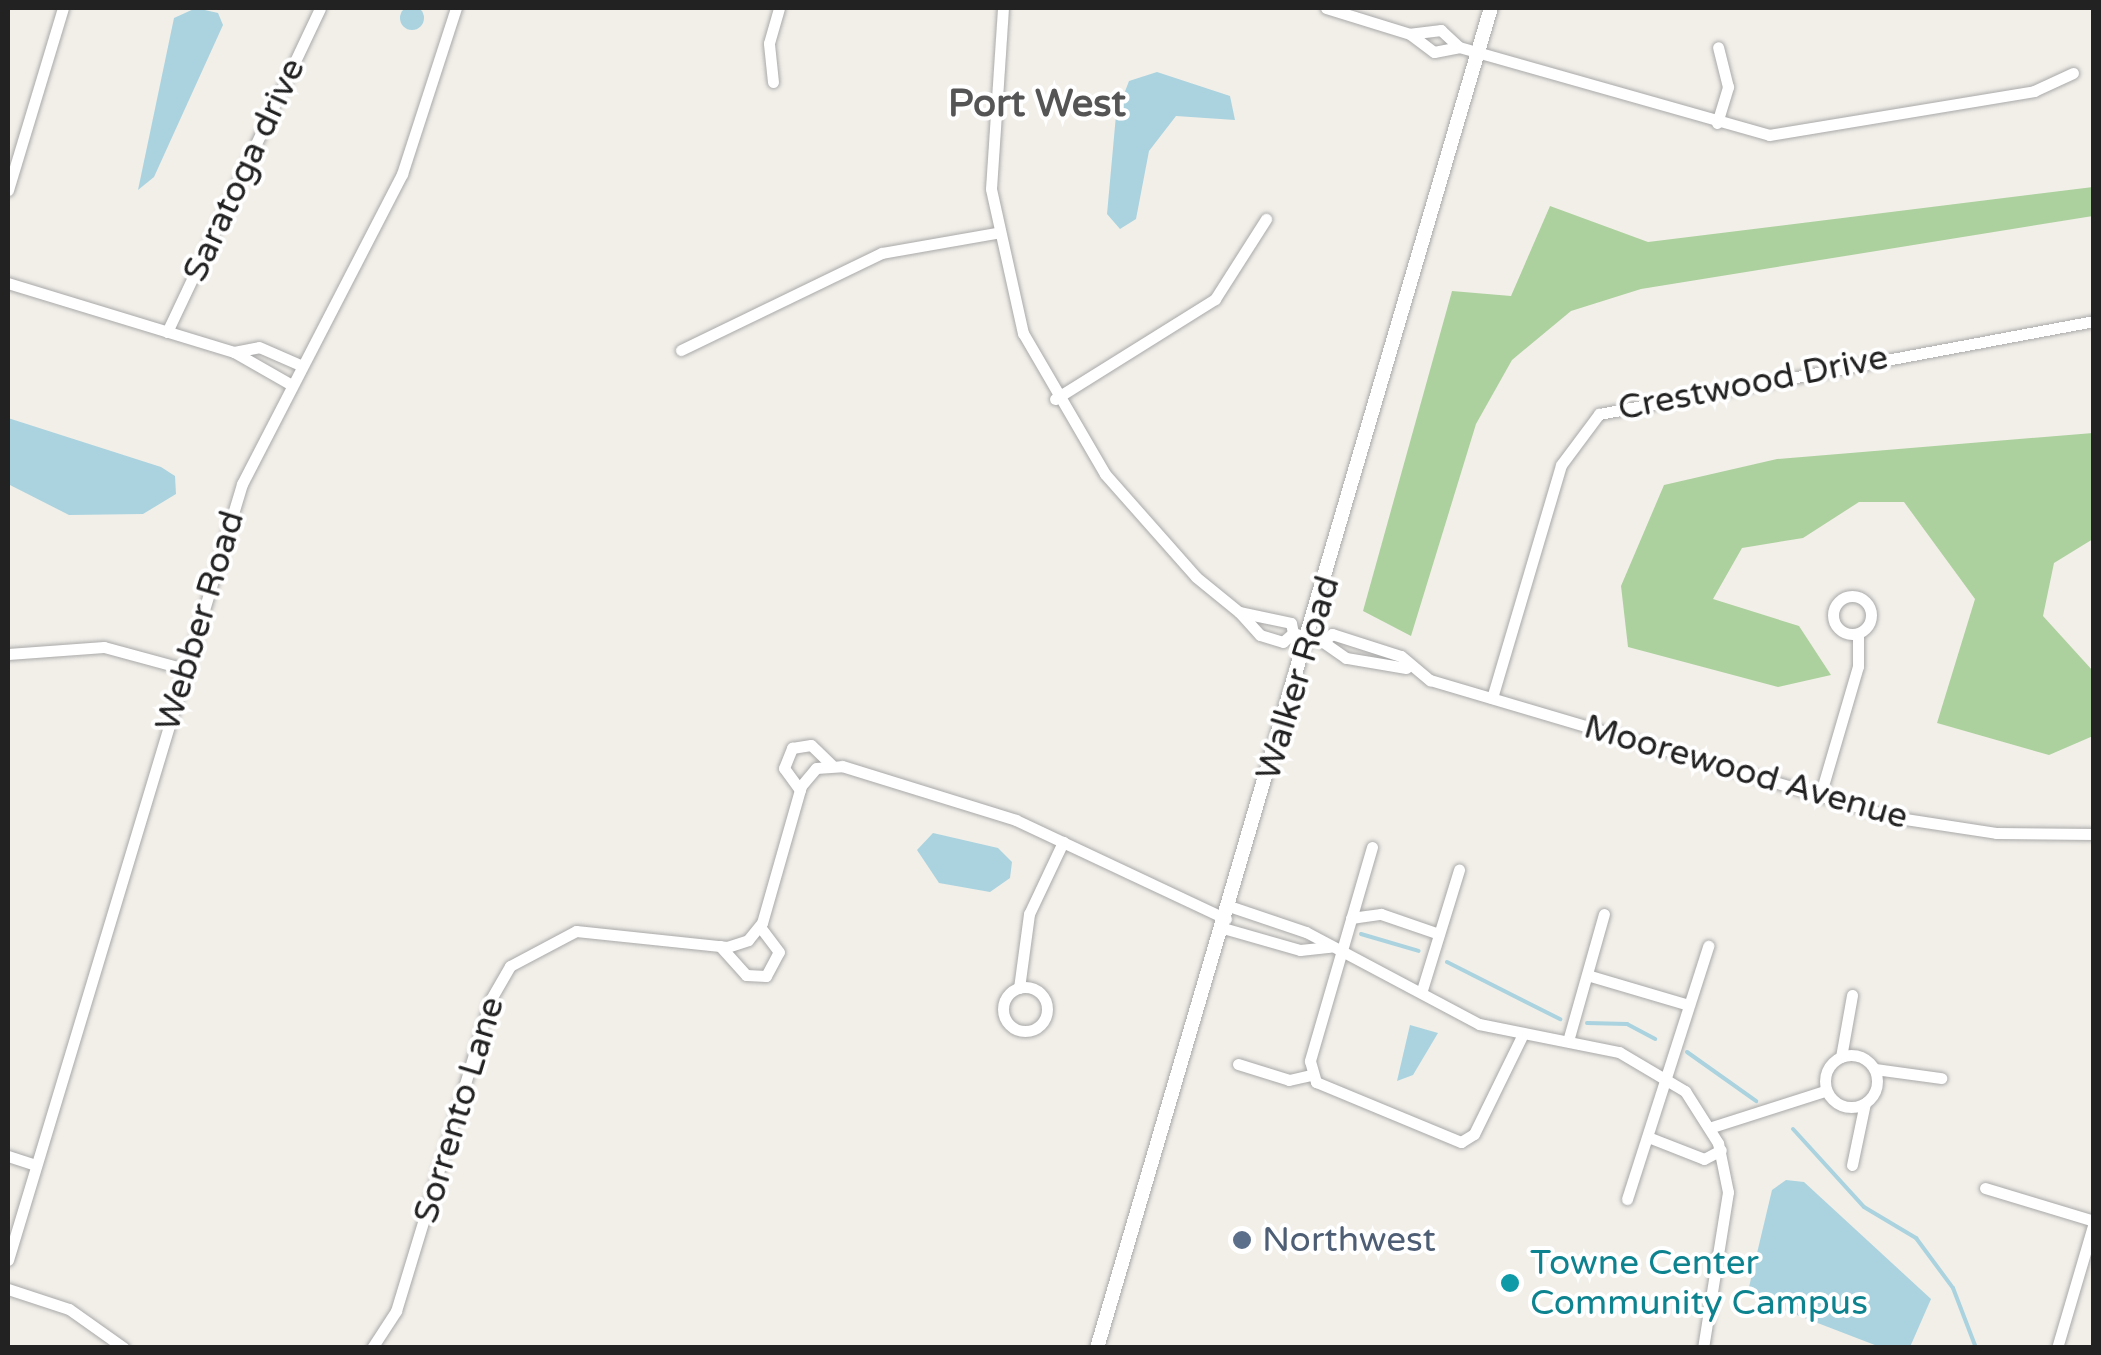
<!DOCTYPE html>
<html>
<head>
<meta charset="utf-8">
<style>
	body { margin:0 }
	#map { position:relative; width:2101px; height:1355px; overflow:hidden; background:#f2efe9; font-family:"Varela Round",sans-serif }
	div>[style] { position:absolute }
	.forest>* { inset:0; background:#add19e }
	.water>* { inset:0; background:#aad3df }
	.round { border-radius:50% }
	.stream>* { height:4px; margin:-2px; padding:0 2px; transform-origin:2px; border-radius:2px; background:#aad3df }
	.roads { filter:drop-shadow(0 0 2px #a9a9a9) drop-shadow(0 0 2px #a9a9a9) }
	.minor>* { height:11px; margin:-5.5px; padding:0 5.5px; transform-origin:5.5px; border-radius:5.5px; background:#fff }
	.minor>.ring { margin:-5.5px; padding:0; box-sizing:content-box; background:none; border:11px solid #fff; border-radius:50% }
	.tertiary>* { height:14px; margin:-7px; padding:0 7px; transform-origin:7px; border-radius:7px; background:#fff }
	.dots>* { width:28px; height:28px; translate:-50% -50%; box-sizing:border-box; border:5px solid #fff; border-radius:50% }
	span { translate:-50% -50%; white-space:nowrap; text-align:center; line-height:1.15; -webkit-text-stroke:8px #fff; paint-order:stroke }
	.street-label { font-size:35px; color:#222 }
	.service-label { font-size:35px; color:#4e5e75 }
	.left { translate:0 -50%; text-align:left }
	.culture-label { font-size:35px; color:#0d838f }
	.neighbourhood-label { font-size:38px; color:#555; font-weight:700 }
	.frame { position:absolute; inset:0; border:10px solid #222; pointer-events:none }
</style>
</head>
<body>
<div id="map">
	<div class="forest">
		<i style="clip-path:polygon(2093px 187px,2093px 216px,1641px 289px,1571px 311px,1512px 360px,1476px 424px,1411px 636px,1363px 611px,1452px 291px,1511px 296px,1550px 206px,1648px 242px)"></i>
		<i style="clip-path:polygon(2093px 433px,2093px 539px,2054px 563px,2043px 616px,2093px 671px,2093px 736px,2049px 755px,1937px 723px,1975px 599px,1904px 502px,1859px 502px,1803px 538px,1742px 548px,1713px 599px,1799px 626px,1831px 675px,1778px 687px,1628px 647px,1621px 586px,1664px 485px,1777px 459px)"></i>
	</div>
	<div class="water">
		<i class="round" style="left:400px;top:6px;width:24px;height:24px"></i>
		<i style="clip-path:polygon(196px 8px,218px 13px,223px 25px,154px 177px,138px 190px,174px 18px)"></i>
		<i style="clip-path:polygon(1157px 72px,1230px 96px,1235px 120px,1176px 116px,1149px 151px,1136px 219px,1120px 229px,1107px 214px,1116px 115px,1129px 81px)"></i>
		<i style="clip-path:polygon(8px 418px,161px 467px,175px 476px,176px 494px,143px 514px,69px 515px,8px 484px)"></i>
		<i style="clip-path:polygon(933px 833px,998px 848px,1012px 862px,1010px 878px,990px 892px,939px 883px,917px 850px)"></i>
		<i style="clip-path:polygon(1410px 1025px,1438px 1033px,1413px 1075px,1397px 1081px)"></i>
		<i style="clip-path:polygon(1786px 1180px,1804px 1182px,1931px 1299px,1910px 1347px,1880px 1347px,1763px 1302px,1749px 1287px,1772px 1190px)"></i>
	</div>
	<div class="stream">
		<i style="left:1361px;top:934px;width:60px;rotate:16.3deg"></i>
		<i style="left:1447px;top:962px;width:127px;rotate:26.8deg"></i>
		<i style="left:1587px;top:1023px;width:40px;rotate:1.4deg"></i>
		<i style="left:1627px;top:1024px;width:32px;rotate:28deg"></i>
		<i style="left:1687px;top:1052px;width:85px;rotate:35.4deg"></i>
		<i style="left:1793px;top:1129px;width:105px;rotate:47.7deg"></i>
		<i style="left:1864px;top:1207px;width:61px;rotate:30.8deg"></i>
		<i style="left:1916px;top:1238px;width:62px;rotate:53.5deg"></i>
		<i style="left:1953px;top:1288px;width:64px;rotate:69deg"></i>
	</div>
	<div class="roads">
		<div class="minor">
			<i style="left:1003px;top:8px;width:181px;rotate:93.8deg"></i>
			<i style="left:991px;top:189px;width:148px;rotate:77.5deg"></i>
			<i style="left:1023px;top:333px;width:163px;rotate:59.8deg"></i>
			<i style="left:1105px;top:474px;width:137px;rotate:48.5deg"></i>
			<i style="left:1196px;top:577px;width:55px;rotate:39.1deg"></i>
			<i style="left:1326px;top:8px;width:88px;rotate:17.2deg"></i>
			<i style="left:1410px;top:34px;width:30px;rotate:37deg"></i>
			<i style="left:1434px;top:52px;width:25px;rotate:-11deg"></i>
			<i style="left:1459px;top:47px;width:25px;rotate:-137deg"></i>
			<i style="left:1441px;top:30px;width:31px;rotate:173deg"></i>
			<i style="left:1459px;top:47px;width:322px;rotate:15.8deg"></i>
			<i style="left:1769px;top:135px;width:269px;rotate:-9.4deg"></i>
			<i style="left:2034px;top:91px;width:43px;rotate:-24.8deg"></i>
			<i style="left:773px;top:82px;width:39px;rotate:-96deg"></i>
			<i style="left:769px;top:43px;width:36px;rotate:-74deg"></i>
			<i style="left:1717px;top:123px;width:38px;rotate:-73deg"></i>
			<i style="left:1728px;top:87px;width:41px;rotate:-104deg"></i>
			<i style="left:8px;top:190px;width:190px;rotate:-73.2deg"></i>
			<i style="left:8px;top:283px;width:236px;rotate:17deg"></i>
			<i style="left:167px;top:332px;width:358px;rotate:-64.7deg"></i>
			<i style="left:681px;top:350px;width:223px;rotate:-25.8deg"></i>
			<i style="left:882px;top:253px;width:115px;rotate:-10deg"></i>
			<i style="left:290px;top:384px;width:64px;rotate:-150.3deg"></i>
			<i style="left:234px;top:352px;width:25px;rotate:-11deg"></i>
			<i style="left:259px;top:347px;width:45px;rotate:23.7deg"></i>
			<i style="left:1055px;top:399px;width:189px;rotate:-32deg"></i>
			<i style="left:1215px;top:299px;width:95px;rotate:-57.5deg"></i>
			<i class="ring" style="left:1833px;top:596px;width:27px;height:27px"></i>
			<i style="left:1293px;top:633px;width:13px;rotate:138deg"></i>
			<i style="left:1283px;top:642px;width:24px;rotate:-163deg"></i>
			<i style="left:1260px;top:635px;width:31px;rotate:-132deg"></i>
			<i style="left:1239px;top:612px;width:53px;rotate:11.9deg"></i>
			<i style="left:1291px;top:623px;width:10px;rotate:79deg"></i>
			<i style="left:1293px;top:633px;width:31px;rotate:17deg"></i>
			<i style="left:8px;top:654px;width:96px;rotate:-4.2deg"></i>
			<i style="left:104px;top:647px;width:84px;rotate:15.2deg"></i>
			<i style="left:1406px;top:668px;width:61px;rotate:-170.5deg"></i>
			<i style="left:1346px;top:658px;width:28px;rotate:-145deg"></i>
			<i style="left:1323px;top:642px;width:12px;rotate:-42deg"></i>
			<i style="left:1332px;top:634px;width:72px;rotate:17.7deg"></i>
			<i style="left:1401px;top:656px;width:38px;rotate:40deg"></i>
			<i style="left:1430px;top:680px;width:482px;rotate:16.5deg"></i>
			<i style="left:1892px;top:817px;width:105px;rotate:8.7deg"></i>
			<i style="left:1996px;top:833px;width:98px;rotate:0.6deg"></i>
			<i style="left:1492px;top:698px;width:243px;rotate:-73.5deg"></i>
			<i style="left:1561px;top:465px;width:64px;rotate:-53.3deg"></i>
			<i style="left:1599px;top:414px;width:504px;rotate:-10.64deg"></i>
			<i style="left:800px;top:790px;width:27px;rotate:-126deg"></i>
			<i style="left:784px;top:768px;width:22px;rotate:-68deg"></i>
			<i style="left:792px;top:748px;width:19px;rotate:-9deg"></i>
			<i style="left:811px;top:745px;width:28px;rotate:44deg"></i>
			<i style="left:1820px;top:796px;width:135px;rotate:-73.7deg"></i>
			<i style="left:1858px;top:666px;width:32px;rotate:-90deg"></i>
			<i style="left:1372px;top:847px;width:223px;rotate:106.2deg"></i>
			<i style="left:1310px;top:1061px;width:22px;rotate:74deg"></i>
			<i style="left:1316px;top:1082px;width:157px;rotate:22.5deg"></i>
			<i style="left:1461px;top:1142px;width:15px;rotate:-32deg"></i>
			<i style="left:1474px;top:1134px;width:107px;rotate:-63.9deg"></i>
			<i style="left:1229px;top:906px;width:81px;rotate:18.7deg"></i>
			<i style="left:1306px;top:932px;width:196px;rotate:28deg"></i>
			<i style="left:1479px;top:1024px;width:143px;rotate:11.3deg"></i>
			<i style="left:1619px;top:1052px;width:77px;rotate:30.6deg"></i>
			<i style="left:1685px;top:1091px;width:62px;rotate:57.6deg"></i>
			<i style="left:1718px;top:1143px;width:50px;rotate:78.5deg"></i>
			<i style="left:1728px;top:1192px;width:158px;rotate:99.1deg"></i>
			<i style="left:1351px;top:918px;width:30px;rotate:-8deg"></i>
			<i style="left:1381px;top:914px;width:61px;rotate:19deg"></i>
			<i style="left:1223px;top:928px;width:80px;rotate:15.9deg"></i>
			<i style="left:1300px;top:950px;width:30px;rotate:-6deg"></i>
			<i style="left:720px;top:946px;width:39px;rotate:48deg"></i>
			<i style="left:746px;top:975px;width:20px;rotate:3deg"></i>
			<i style="left:766px;top:976px;width:27px;rotate:-62deg"></i>
			<i style="left:779px;top:952px;width:31px;rotate:-127deg"></i>
			<i style="left:1587px;top:975px;width:106px;rotate:16.4deg"></i>
			<i class="ring" style="left:1003px;top:987px;width:33px;height:33px"></i>
			<i style="left:1019px;top:988px;width:75px;rotate:-82.3deg"></i>
			<i style="left:1029px;top:914px;width:80px;rotate:-64.7deg"></i>
			<i style="left:1422px;top:990px;width:126px;rotate:-72.9deg"></i>
			<i style="left:1568px;top:1041px;width:132px;rotate:-74.2deg"></i>
			<i class="ring" style="left:1825px;top:1055px;width:41px;height:41px"></i>
			<i style="left:1841px;top:1057px;width:63px;rotate:-79.9deg"></i>
			<i style="left:1238px;top:1064px;width:53px;rotate:17.4deg"></i>
			<i style="left:1289px;top:1080px;width:23px;rotate:-13deg"></i>
			<i style="left:1875px;top:1069px;width:67px;rotate:7.8deg"></i>
			<i style="left:1712px;top:1127px;width:119px;rotate:-17.7deg"></i>
			<i style="left:1648px;top:1137px;width:60px;rotate:21.4deg"></i>
			<i style="left:1704px;top:1159px;width:19px;rotate:-28deg"></i>
			<i style="left:8px;top:1156px;width:29px;rotate:18deg"></i>
			<i style="left:1852px;top:1165px;width:63px;rotate:-78.2deg"></i>
			<i style="left:1985px;top:1188px;width:114px;rotate:16.8deg"></i>
			<i style="left:1627px;top:1199px;width:266px;rotate:-72.2deg"></i>
			<i style="left:8px;top:1260px;width:811px;rotate:-73.22deg"></i>
			<i style="left:242px;top:484px;width:349px;rotate:-62.7deg"></i>
			<i style="left:402px;top:174px;width:175px;rotate:-72deg"></i>
			<i style="left:8px;top:1289px;width:64px;rotate:18.2deg"></i>
			<i style="left:69px;top:1309px;width:67px;rotate:35.3deg"></i>
			<i style="left:372px;top:1348px;width:44px;rotate:-57deg"></i>
			<i style="left:396px;top:1311px;width:326px;rotate:-73.1deg"></i>
			<i style="left:491px;top:999px;width:38px;rotate:-60deg"></i>
			<i style="left:510px;top:966px;width:75px;rotate:-27.9deg"></i>
			<i style="left:576px;top:931px;width:152px;rotate:6deg"></i>
			<i style="left:727px;top:947px;width:22px;rotate:-18deg"></i>
			<i style="left:748px;top:940px;width:22px;rotate:-51deg"></i>
			<i style="left:762px;top:923px;width:142px;rotate:-74.1deg"></i>
			<i style="left:801px;top:786px;width:23px;rotate:-50deg"></i>
			<i style="left:816px;top:768px;width:26px;rotate:-4deg"></i>
			<i style="left:842px;top:766px;width:182px;rotate:17.2deg"></i>
			<i style="left:1016px;top:820px;width:232px;rotate:25.2deg"></i>
			<i style="left:2057px;top:1348px;width:131px;rotate:-73.6deg"></i>
		</div>
		<div class="tertiary">
			<i style="left:1097px;top:1348px;width:1397px;rotate:-73.62deg"></i>
		</div>
	</div>
	<div class="dots">
		<i style="left:1242px;top:1240px;background:#5c6f8a"></i>
		<i style="left:1510px;top:1283px;background:#0f9aa8"></i>
	</div>
	<div class="street-label">
		<span style="left:244px;top:170px;rotate:-65deg">Saratoga drive</span>
		<span style="left:1753px;top:383px;rotate:-11deg">Crestwood Drive</span>
		<span style="left:200px;top:621px;rotate:-73deg">Webber Road</span>
		<span style="left:1298px;top:678px;rotate:-73deg">Walker Road</span>
		<span style="left:1746px;top:772px;rotate:16deg">Moorewood Avenue</span>
		<span style="left:459px;top:1110px;rotate:-73deg">Sorrento Lane</span>
	</div>
	<div class="service-label">
		<span class="left" style="left:1262px;top:1240px">Northwest</span>
	</div>
	<div class="culture-label">
		<span class="left" style="left:1530px;top:1283px">Towne Center<br>Community Campus</span>
	</div>
	<div class="neighbourhood-label">
		<span style="left:1037px;top:105px">Port West</span>
	</div>
	<div class="frame"></div>
</div>
</body>
</html>
